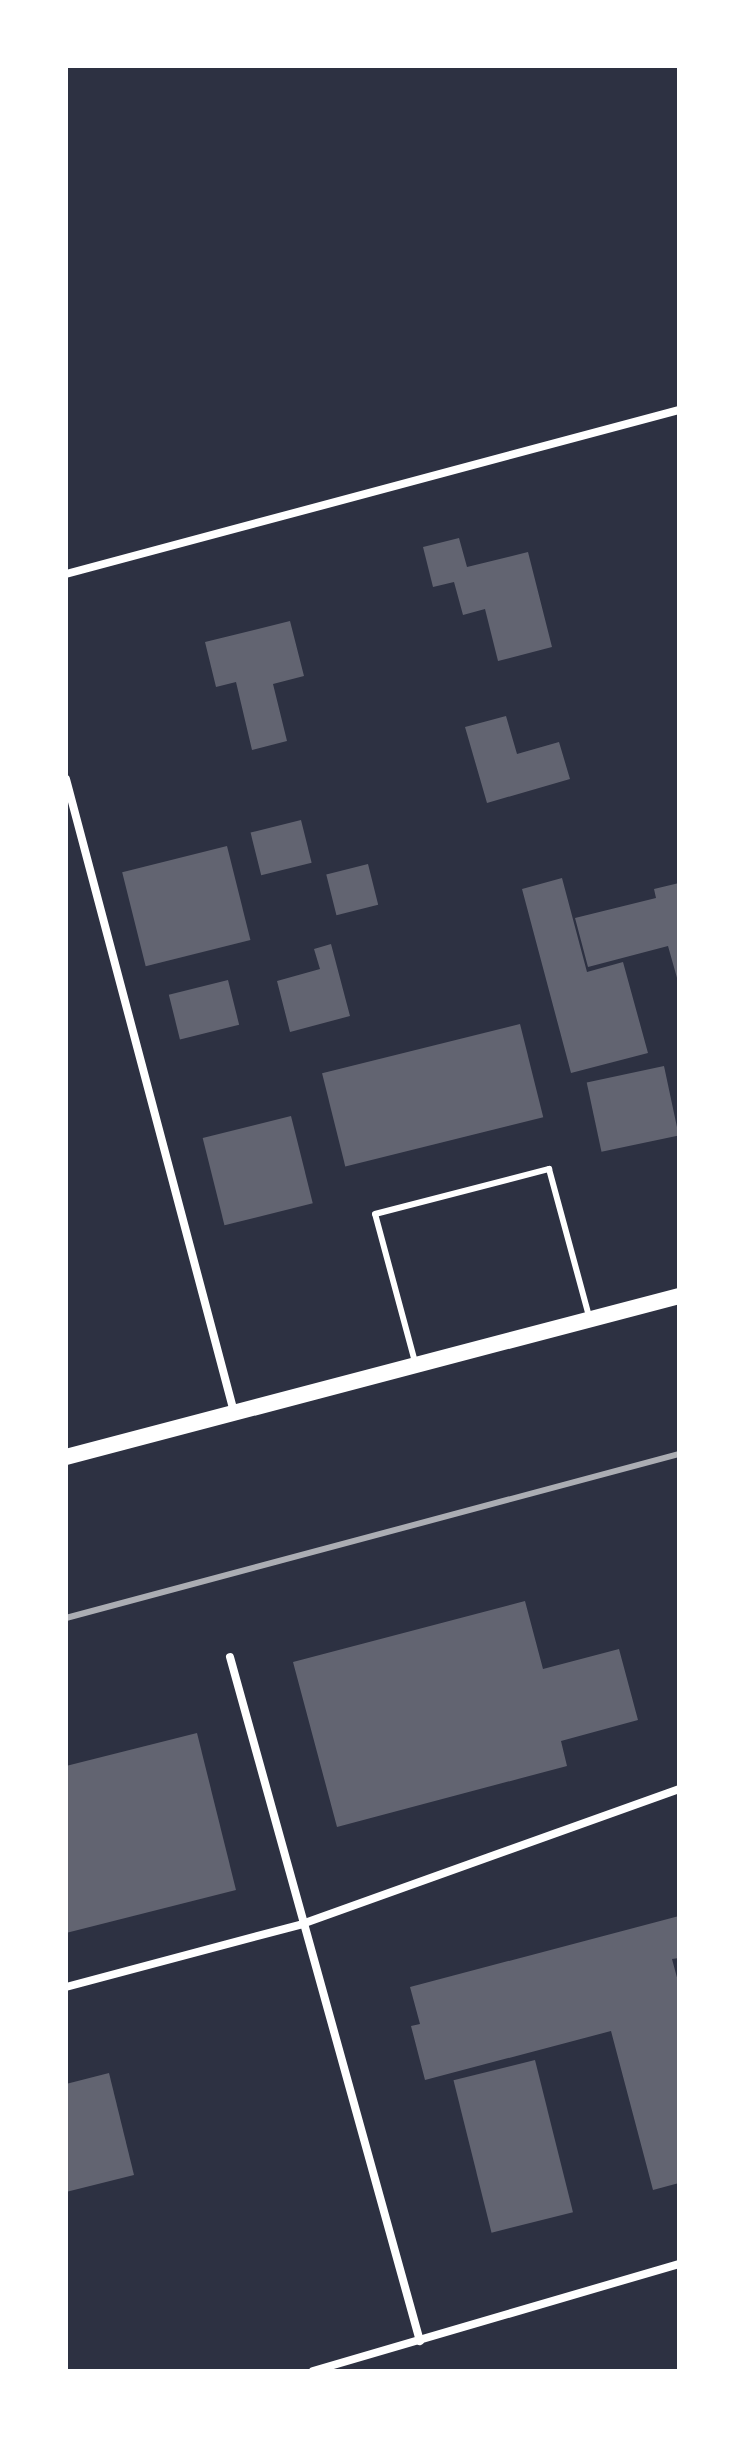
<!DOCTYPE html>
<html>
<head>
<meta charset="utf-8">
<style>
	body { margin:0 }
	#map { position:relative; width:745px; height:2437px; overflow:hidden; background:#2d3142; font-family:Rubik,sans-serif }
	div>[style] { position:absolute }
	.building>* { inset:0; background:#626471; transform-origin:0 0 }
	.service>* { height:6px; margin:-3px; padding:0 3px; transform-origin:3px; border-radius:3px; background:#fff }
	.minor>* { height:8px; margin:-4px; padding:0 4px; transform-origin:4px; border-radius:4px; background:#fff }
	.secondary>* { height:16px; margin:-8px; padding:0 8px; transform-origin:8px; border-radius:8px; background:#fff }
	.rail>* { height:6px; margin:-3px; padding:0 3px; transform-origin:3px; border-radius:3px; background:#abadb3 }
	span { translate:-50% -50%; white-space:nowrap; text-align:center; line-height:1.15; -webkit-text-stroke:7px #fff; paint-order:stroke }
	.frame { position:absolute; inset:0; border:68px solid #fff; pointer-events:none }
</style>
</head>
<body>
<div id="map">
	<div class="building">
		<i style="clip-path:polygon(459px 538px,467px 567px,528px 552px,552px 647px,498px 661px,485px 609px,463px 615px,454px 582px,433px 587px,423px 547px)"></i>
		<i style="clip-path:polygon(290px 621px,304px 676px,273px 684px,287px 741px,252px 750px,236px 682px,216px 687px,205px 642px)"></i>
		<i style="clip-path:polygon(506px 716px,517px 754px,559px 742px,570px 779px,487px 803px,465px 727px)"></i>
		<i style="left:301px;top:820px;width:44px;height:52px;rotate:76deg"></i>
		<i style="left:227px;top:846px;width:97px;height:108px;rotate:76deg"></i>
		<i style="left:368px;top:864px;width:42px;height:43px;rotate:76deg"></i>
		<i style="clip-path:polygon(562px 878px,587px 972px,623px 962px,648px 1053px,571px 1073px,522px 889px)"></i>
		<i style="clip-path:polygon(679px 883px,679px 985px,668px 946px,588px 967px,575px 918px,656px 898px,654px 889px)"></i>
		<i style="clip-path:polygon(331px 944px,350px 1016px,290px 1032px,277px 981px,320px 969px,314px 949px)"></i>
		<i style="left:228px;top:980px;width:46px;height:61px;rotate:76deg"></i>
		<i style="left:520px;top:1024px;width:96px;height:204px;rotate:76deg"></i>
		<i style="left:664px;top:1066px;width:71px;height:79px;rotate:78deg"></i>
		<i style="left:291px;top:1116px;width:90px;height:91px;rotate:76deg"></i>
		<i style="clip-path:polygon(525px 1601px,543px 1669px,619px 1649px,638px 1720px,561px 1741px,567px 1766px,337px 1827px,293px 1662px)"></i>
		<i style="clip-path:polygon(197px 1733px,236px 1890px,66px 1933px,66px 1766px)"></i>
		<i style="clip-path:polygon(679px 1916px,679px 1958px,672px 1959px,679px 1985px,679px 2183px,653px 2190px,611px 2031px,425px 2080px,411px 2026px,420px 2024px,410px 1987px)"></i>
		<i style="left:535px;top:2060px;width:157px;height:84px;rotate:76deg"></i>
		<i style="clip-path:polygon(109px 2073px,134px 2175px,66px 2192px,66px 2084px)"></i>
	</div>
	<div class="service">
		<i style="left:415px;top:1362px;width:153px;rotate:-105.1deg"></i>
		<i style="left:375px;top:1214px;width:180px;rotate:-14.5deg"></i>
		<i style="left:549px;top:1169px;width:152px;rotate:74.8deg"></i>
	</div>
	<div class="minor">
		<i style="left:66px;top:574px;width:635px;rotate:-14.98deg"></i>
		<i style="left:66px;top:779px;width:655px;rotate:75.14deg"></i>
		<i style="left:230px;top:1657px;width:710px;rotate:74.48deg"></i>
		<i style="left:66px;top:1987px;width:244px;rotate:-14.9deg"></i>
		<i style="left:302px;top:1924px;width:400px;rotate:-19.7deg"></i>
		<i style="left:313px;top:2371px;width:381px;rotate:-16.3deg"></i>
	</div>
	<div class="secondary">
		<i style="left:66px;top:1457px;width:634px;rotate:-14.72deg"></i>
	</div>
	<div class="rail">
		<i style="left:66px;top:1618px;width:635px;rotate:-14.98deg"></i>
	</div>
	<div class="frame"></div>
</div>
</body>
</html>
